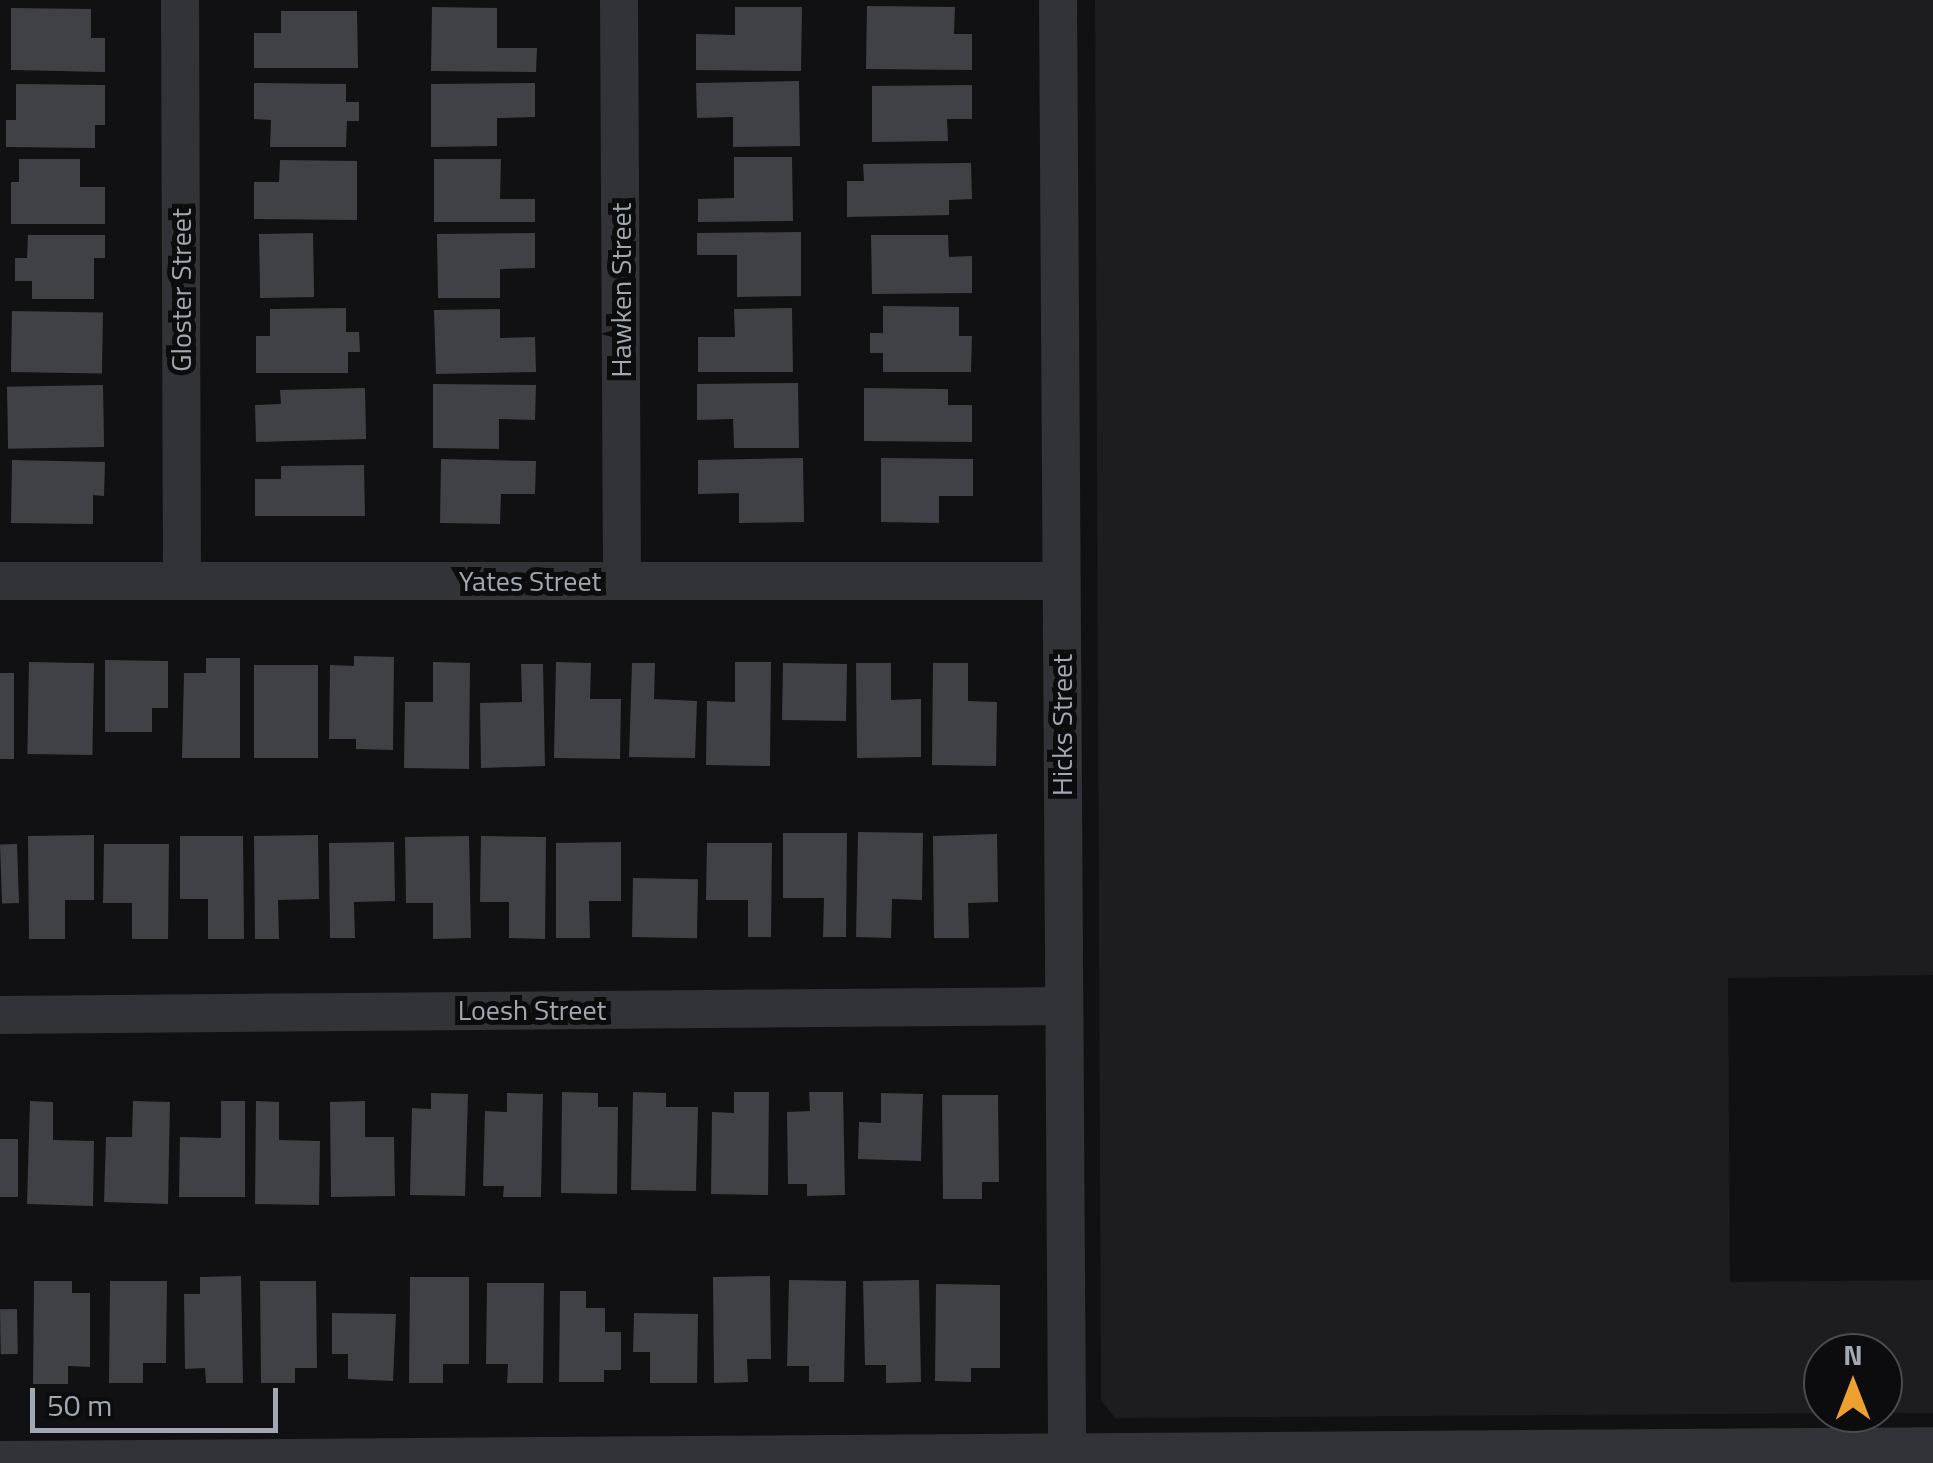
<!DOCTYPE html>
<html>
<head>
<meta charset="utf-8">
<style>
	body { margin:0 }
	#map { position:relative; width:1933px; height:1463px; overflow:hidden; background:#111113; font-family:"Titillium Web",sans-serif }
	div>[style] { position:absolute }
	.built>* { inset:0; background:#1d1d20 }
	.building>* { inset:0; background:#404146; transform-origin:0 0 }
	.minor>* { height:38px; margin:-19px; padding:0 19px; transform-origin:19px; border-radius:19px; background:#323338 }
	span { translate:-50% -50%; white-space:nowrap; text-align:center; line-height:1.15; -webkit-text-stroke:10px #0c0c0e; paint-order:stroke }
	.street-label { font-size:28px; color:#a3a9b3 }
	.north { position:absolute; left:1803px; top:1333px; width:100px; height:100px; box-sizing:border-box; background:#0c0c0e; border:2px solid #484b50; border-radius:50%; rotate:0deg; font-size:28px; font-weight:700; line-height:40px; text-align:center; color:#a3a9b3 }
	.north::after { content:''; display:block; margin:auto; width:35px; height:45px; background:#eea02e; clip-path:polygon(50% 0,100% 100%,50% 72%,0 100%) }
	.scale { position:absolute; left:30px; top:1388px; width:248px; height:45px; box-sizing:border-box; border:5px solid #a3a9b3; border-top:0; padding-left:12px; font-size:30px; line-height:35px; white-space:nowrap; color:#a3a9b3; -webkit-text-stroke:8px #0c0c0e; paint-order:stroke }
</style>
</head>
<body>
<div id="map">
	<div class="built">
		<i style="clip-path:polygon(1095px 0,1933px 0,1933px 975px,1728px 978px,1730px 1282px,1933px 1280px,1933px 1413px,1883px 1413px,1883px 1353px,1823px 1353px,1823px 1413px,1870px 1413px,1115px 1418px,1101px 1400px)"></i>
	</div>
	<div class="building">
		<i style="clip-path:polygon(867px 6px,955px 7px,954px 34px,972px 34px,972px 70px,866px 69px)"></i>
		<i style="clip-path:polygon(432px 7px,497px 8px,497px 48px,537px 48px,536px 72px,431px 71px)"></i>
		<i style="clip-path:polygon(735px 7px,802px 7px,801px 71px,696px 70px,696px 34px,735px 35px)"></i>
		<i style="clip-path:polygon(11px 8px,91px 9px,91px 38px,105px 38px,105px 72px,11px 70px)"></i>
		<i style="clip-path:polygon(281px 11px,357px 11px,358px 68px,254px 68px,254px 33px,281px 33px)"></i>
		<i style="clip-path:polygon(799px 81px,800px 146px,733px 147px,733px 117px,697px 118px,696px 83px)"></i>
		<i style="clip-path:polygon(254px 83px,346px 84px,346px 102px,359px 102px,359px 121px,347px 121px,346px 147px,270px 147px,271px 120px,254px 119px)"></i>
		<i style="clip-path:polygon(535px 83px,535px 117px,497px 118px,497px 146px,431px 147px,431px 84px)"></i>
		<i style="clip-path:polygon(16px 84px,105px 85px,105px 125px,95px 125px,95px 148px,6px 147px,6px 120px,16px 120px)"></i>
		<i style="clip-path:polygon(972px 85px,972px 119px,947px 119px,948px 141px,872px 142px,872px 86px)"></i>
		<i style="clip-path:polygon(734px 157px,792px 157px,793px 221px,698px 222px,698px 199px,734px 198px)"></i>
		<i style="clip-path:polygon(19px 159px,80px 159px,80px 187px,105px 187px,105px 224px,11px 224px,11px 182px,19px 182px)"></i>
		<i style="clip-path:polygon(434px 159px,501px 159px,500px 199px,535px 199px,535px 222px,434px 222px)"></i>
		<i style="clip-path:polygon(280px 160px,357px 161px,357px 220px,254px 219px,254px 182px,279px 182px)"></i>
		<i style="clip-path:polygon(971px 163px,972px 199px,949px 200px,949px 215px,847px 217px,847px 181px,864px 181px,863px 164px)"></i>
		<i style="clip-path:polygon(801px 232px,801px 296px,737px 297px,737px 255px,697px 255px,697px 233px)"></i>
		<i style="left:313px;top:233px;width:64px;height:54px;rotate:89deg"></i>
		<i style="clip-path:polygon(535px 233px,535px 268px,500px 269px,500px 298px,438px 298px,437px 234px)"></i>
		<i style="clip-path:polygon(28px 235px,105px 235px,105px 258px,94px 258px,94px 299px,32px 299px,32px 281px,15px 281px,15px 258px,27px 258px)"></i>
		<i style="clip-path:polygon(871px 235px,948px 235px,949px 257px,972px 256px,972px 293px,872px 294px)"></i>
		<i style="clip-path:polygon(883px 306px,959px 307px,959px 336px,972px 336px,971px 372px,883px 372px,883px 353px,870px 353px,870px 333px,883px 333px)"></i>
		<i style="clip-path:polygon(346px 308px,346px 332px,359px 332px,360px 352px,348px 352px,348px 373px,256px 373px,256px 336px,270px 336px,270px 309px)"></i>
		<i style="clip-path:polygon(792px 308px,793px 372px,698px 372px,698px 337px,735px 337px,734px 309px)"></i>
		<i style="clip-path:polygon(500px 309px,500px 338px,535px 337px,536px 372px,436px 374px,434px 310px)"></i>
		<i style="left:12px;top:311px;width:91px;height:61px;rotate:1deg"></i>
		<i style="clip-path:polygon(798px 383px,799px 448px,734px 448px,733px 419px,697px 420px,697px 384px)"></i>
		<i style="clip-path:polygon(433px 384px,536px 385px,535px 420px,499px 419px,499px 449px,433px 448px)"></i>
		<i style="left:103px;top:385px;width:62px;height:96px;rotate:89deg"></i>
		<i style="clip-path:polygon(365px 388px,366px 439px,256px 442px,255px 405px,281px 404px,280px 390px)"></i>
		<i style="clip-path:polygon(864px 388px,948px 389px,948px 405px,972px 405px,972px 442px,864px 441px)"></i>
		<i style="clip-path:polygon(803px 458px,804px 522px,739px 523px,739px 493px,698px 494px,698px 460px)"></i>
		<i style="clip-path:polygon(881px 458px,973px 459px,973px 496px,939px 496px,939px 523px,881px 522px)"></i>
		<i style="clip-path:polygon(441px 459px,536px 461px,535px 494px,501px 494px,500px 524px,440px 523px)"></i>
		<i style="clip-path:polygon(12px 460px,105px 462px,104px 496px,93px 495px,93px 524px,11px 523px)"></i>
		<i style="clip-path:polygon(364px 465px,365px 516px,255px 516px,255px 479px,281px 479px,281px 466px)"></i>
		<i style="clip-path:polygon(354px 656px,394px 657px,393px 750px,356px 749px,356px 739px,329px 739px,330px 665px,354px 666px)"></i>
		<i style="clip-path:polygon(206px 658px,240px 658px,240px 758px,182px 758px,184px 673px,206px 673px)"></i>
		<i style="clip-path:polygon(105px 660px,168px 661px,168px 708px,152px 708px,152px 732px,105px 732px)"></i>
		<i style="left:29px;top:662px;width:65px;height:92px;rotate:1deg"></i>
		<i style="clip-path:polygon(433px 662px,470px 663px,469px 769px,404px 768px,405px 702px,433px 702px)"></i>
		<i style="clip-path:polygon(556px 662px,591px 663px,590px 699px,621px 699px,620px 759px,554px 758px)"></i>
		<i style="clip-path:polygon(735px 662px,771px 662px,770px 766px,706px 765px,707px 701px,735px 702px)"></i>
		<i style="clip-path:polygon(632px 663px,655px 663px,654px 699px,697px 701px,695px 758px,629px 757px)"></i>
		<i style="left:783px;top:663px;width:64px;height:57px;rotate:1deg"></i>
		<i style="clip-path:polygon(856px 663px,891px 663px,891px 700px,921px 699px,921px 757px,857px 758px)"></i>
		<i style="clip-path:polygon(933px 663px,968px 663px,968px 701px,997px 702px,996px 766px,932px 765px)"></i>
		<i style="clip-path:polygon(521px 664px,543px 664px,545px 766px,481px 768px,480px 703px,522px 702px)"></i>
		<i style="left:254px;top:665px;width:64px;height:93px"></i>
		<i style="left:0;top:673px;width:14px;height:86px"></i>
		<i style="clip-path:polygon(858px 832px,923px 833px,922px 900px,892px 899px,891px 938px,856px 937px)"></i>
		<i style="clip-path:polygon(783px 833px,847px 833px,846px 937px,823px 937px,824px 898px,783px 898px)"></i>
		<i style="clip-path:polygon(997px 834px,998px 902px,968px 903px,969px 938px,934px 938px,933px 836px)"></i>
		<i style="clip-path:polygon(94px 835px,94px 900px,65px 900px,65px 939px,29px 939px,28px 836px)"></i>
		<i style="clip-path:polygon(318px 835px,319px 899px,278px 900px,279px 939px,255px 939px,254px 836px)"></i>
		<i style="clip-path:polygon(180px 836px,243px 836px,244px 939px,208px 939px,208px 899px,180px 899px)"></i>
		<i style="clip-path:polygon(469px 836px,471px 938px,433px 939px,433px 903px,406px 903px,405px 837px)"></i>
		<i style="clip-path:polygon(481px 836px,546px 837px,545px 939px,509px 938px,509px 902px,480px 902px)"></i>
		<i style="clip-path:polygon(394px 842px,395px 901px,354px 902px,355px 938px,330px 938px,329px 843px)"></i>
		<i style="clip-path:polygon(621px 842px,621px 901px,589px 901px,590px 938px,556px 938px,556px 843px)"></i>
		<i style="clip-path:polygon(707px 843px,772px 843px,771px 937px,748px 937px,748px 900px,706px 900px)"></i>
		<i style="left:17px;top:844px;width:59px;height:17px;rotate:88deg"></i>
		<i style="clip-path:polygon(104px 844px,169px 844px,168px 939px,132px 939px,132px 903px,103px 903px)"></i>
		<i style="left:633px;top:878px;width:65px;height:59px;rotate:1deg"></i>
		<i style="clip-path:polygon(562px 1092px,598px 1093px,598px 1107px,618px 1107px,617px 1194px,561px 1193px)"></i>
		<i style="clip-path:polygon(633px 1092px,666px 1093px,666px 1107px,698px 1107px,696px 1191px,631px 1190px)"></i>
		<i style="clip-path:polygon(734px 1092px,769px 1092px,768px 1195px,711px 1194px,712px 1112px,734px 1113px)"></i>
		<i style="clip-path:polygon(809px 1092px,843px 1092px,845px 1195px,807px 1196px,807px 1184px,788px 1184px,787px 1112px,810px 1111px)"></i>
		<i style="clip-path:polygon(431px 1093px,468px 1094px,465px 1196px,410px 1195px,412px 1108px,431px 1109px)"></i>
		<i style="clip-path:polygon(507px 1093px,543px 1094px,541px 1197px,503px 1197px,504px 1186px,483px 1186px,485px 1111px,507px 1112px)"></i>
		<i style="clip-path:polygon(881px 1093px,923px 1094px,921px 1161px,858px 1159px,859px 1122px,881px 1123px)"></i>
		<i style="clip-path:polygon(942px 1095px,998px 1095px,999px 1182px,982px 1182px,982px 1199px,943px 1199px)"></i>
		<i style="clip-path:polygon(30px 1101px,53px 1102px,53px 1140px,94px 1141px,93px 1206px,27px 1204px)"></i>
		<i style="clip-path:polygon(133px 1101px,170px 1102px,168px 1204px,104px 1202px,106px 1137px,132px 1137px)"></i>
		<i style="clip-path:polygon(221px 1101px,245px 1101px,245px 1197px,179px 1197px,180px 1137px,221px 1138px)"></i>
		<i style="clip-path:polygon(256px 1101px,279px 1102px,279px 1140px,320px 1141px,319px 1205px,255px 1204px)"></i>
		<i style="clip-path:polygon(365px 1101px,365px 1137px,394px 1137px,395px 1196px,331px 1197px,330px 1102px)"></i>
		<i style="left:0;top:1139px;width:18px;height:58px"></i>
		<i style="clip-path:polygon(241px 1276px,243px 1383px,206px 1383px,205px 1368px,185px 1369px,184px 1294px,200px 1294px,200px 1277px)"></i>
		<i style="clip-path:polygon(770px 1276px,771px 1359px,747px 1359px,748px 1382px,714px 1383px,713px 1277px)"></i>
		<i style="clip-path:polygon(410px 1277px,469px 1277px,469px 1364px,443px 1364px,443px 1383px,409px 1383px)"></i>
		<i style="clip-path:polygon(789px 1280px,846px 1281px,844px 1382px,809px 1382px,809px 1366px,787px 1366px)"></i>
		<i style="clip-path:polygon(919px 1280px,921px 1382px,886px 1383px,886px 1365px,865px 1365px,863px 1281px)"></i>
		<i style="clip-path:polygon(34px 1281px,72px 1281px,72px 1293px,90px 1293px,90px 1367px,68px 1366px,68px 1384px,33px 1384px)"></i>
		<i style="clip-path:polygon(110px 1281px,167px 1281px,166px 1363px,143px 1363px,143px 1383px,109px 1383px)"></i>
		<i style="clip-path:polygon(260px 1281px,316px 1281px,317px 1368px,295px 1368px,295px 1383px,261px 1383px)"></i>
		<i style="clip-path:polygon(487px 1283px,544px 1283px,543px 1383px,507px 1383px,508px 1364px,486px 1364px)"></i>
		<i style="clip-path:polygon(936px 1284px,1000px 1285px,1000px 1368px,971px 1368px,971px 1382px,935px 1381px)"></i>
		<i style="clip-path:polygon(560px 1291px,586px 1291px,586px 1308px,605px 1308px,605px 1332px,621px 1332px,621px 1370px,604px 1370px,604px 1382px,559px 1382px)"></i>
		<i style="left:17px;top:1309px;width:45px;height:17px;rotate:89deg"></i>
		<i style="clip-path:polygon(332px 1313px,396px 1314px,393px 1381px,348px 1379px,348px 1354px,332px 1354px)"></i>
		<i style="clip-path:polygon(634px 1313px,698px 1314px,697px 1383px,650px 1383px,650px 1352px,633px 1352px)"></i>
	</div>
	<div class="minor">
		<i style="left:180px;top:0;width:581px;rotate:89.8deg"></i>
		<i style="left:619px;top:0;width:581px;rotate:89.7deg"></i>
		<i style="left:1058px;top:0;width:1449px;rotate:89.64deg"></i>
		<i style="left:0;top:581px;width:1061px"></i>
		<i style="left:0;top:1015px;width:1064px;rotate:-0.48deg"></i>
		<i style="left:0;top:1460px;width:1933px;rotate:-0.41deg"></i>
	</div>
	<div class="street-label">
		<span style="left:181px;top:290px;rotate:-90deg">Gloster Street</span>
		<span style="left:621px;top:290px;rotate:-90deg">Hawken Street</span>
		<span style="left:530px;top:581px">Yates Street</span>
		<span style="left:1062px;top:725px;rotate:-90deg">Hicks Street</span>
		<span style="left:532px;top:1010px">Loesh Street</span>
	</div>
	<div class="north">N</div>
	<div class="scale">50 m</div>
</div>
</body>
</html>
